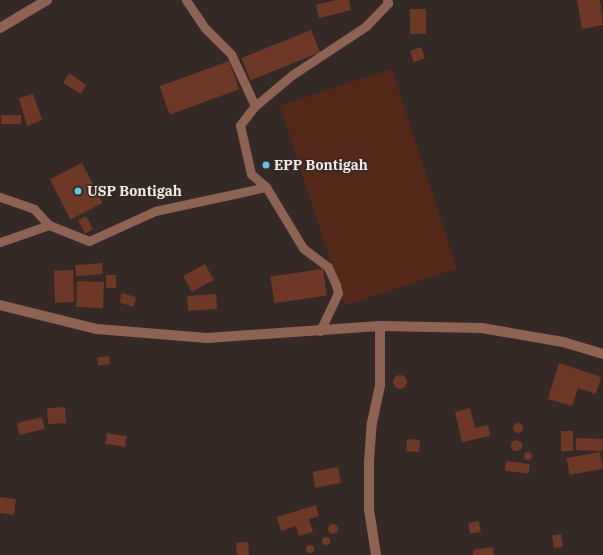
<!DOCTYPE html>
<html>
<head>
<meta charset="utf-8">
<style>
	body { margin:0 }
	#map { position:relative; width:603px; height:555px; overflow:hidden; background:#342924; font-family:"IBM Plex Serif",serif }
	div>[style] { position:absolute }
	.green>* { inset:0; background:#532819; transform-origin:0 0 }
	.building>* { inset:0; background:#6d3926; transform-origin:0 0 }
	.round { border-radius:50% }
	.lane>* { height:9px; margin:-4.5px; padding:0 4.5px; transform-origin:4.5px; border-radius:4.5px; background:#8f6353 }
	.street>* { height:10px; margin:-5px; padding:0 5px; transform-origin:5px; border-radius:5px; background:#8f6353 }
	.dots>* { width:11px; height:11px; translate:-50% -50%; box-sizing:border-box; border:2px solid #342924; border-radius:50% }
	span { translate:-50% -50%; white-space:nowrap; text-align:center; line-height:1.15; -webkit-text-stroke:3px #342924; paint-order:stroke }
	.poi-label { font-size:14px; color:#f2eae7; font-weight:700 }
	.left { translate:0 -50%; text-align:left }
</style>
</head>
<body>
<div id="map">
	<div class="green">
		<i style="left:392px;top:69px;width:210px;height:118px;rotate:72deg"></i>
	</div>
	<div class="building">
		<i style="clip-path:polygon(335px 0,349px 0,351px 10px,319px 18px,316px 5px)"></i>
		<i style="clip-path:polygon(577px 0,600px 0,603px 25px,582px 29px)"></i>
		<i style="left:410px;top:9px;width:16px;height:25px"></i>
		<i style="left:311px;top:30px;width:24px;height:75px;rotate:68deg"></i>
		<i style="left:421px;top:47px;width:12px;height:12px;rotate:70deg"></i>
		<i style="left:229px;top:61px;width:30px;height:74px;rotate:70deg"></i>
		<i style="clip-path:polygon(69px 73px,86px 85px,81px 94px,63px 83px)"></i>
		<i style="clip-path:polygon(33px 94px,42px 120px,27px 126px,19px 98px)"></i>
		<i style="left:21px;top:115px;width:9px;height:20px;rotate:90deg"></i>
		<i style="left:82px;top:163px;width:45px;height:36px;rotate:63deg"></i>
		<i style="left:86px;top:216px;width:15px;height:9px;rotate:62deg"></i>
		<i style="left:102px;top:263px;width:11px;height:27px;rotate:85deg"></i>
		<i style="left:205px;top:264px;width:18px;height:25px;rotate:61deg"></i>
		<i style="left:323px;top:269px;width:27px;height:53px;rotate:82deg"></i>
		<i style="left:73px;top:270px;width:32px;height:19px;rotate:88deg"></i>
		<i style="left:106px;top:275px;width:10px;height:13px"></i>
		<i style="left:77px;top:281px;width:27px;height:26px;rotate:2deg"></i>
		<i style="left:122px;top:293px;width:15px;height:10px;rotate:16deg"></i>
		<i style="left:216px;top:294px;width:15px;height:29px;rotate:86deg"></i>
		<i style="left:109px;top:356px;width:8px;height:12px;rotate:83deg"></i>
		<i style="clip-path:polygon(559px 363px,601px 377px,596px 394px,578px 388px,572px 406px,548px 399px)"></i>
		<i class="round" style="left:393px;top:375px;width:14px;height:14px"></i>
		<i style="left:65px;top:407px;width:16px;height:18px;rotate:86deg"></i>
		<i style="clip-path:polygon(470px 408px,475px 428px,488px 425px,490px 436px,462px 442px,455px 412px)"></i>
		<i style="left:42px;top:417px;width:12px;height:26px;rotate:76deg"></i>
		<i class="round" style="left:513px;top:423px;width:10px;height:10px"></i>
		<i style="left:573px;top:431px;width:20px;height:12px;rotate:90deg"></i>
		<i style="left:107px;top:433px;width:20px;height:11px;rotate:9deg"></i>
		<i style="left:576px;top:438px;width:27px;height:12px;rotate:2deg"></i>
		<i style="left:407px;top:439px;width:13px;height:12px;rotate:4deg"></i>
		<i class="round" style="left:510.5px;top:439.5px;width:11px;height:11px"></i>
		<i style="left:600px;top:452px;width:17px;height:34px;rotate:80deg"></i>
		<i class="round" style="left:524px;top:452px;width:8px;height:8px"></i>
		<i style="left:506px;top:461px;width:24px;height:10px;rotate:7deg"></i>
		<i style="left:338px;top:467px;width:16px;height:26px;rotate:79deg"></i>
		<i style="left:0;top:497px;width:16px;height:16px;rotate:7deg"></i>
		<i style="clip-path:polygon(316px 505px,319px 516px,309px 519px,313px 532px,299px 536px,296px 526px,281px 531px,277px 517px)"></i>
		<i style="left:479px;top:521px;width:11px;height:11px;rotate:80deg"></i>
		<i class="round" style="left:328px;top:524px;width:10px;height:10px"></i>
		<i style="left:561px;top:534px;width:13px;height:9px;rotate:81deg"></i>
		<i class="round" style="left:322px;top:537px;width:8px;height:8px"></i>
		<i style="left:248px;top:542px;width:13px;height:12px;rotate:86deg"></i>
		<i class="round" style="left:306px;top:545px;width:8px;height:8px"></i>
		<i style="clip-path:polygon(493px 547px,494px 555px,473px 555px,473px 550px)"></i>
	</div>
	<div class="lane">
		<i style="left:186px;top:0;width:34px;rotate:56deg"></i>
		<i style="left:205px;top:28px;width:37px;rotate:45deg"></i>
		<i style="left:231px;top:54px;width:57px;rotate:65.2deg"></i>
		<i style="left:0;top:197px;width:36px;rotate:19deg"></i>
		<i style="left:34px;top:209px;width:22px;rotate:47deg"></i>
		<i style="left:0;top:242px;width:52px;rotate:-19.1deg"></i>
		<i style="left:49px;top:225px;width:43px;rotate:21.8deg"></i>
		<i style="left:89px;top:241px;width:72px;rotate:-24.4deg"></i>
		<i style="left:155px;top:211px;width:114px;rotate:-12.2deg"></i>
		<i style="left:320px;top:331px;width:42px;rotate:-64.7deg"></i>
		<i style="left:338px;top:293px;width:8px;rotate:-104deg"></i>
		<i style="left:336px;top:285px;width:20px;rotate:-114deg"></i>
		<i style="left:328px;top:267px;width:31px;rotate:-143deg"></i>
		<i style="left:303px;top:248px;width:71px;rotate:-121.2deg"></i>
		<i style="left:266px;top:187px;width:20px;rotate:-139deg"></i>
		<i style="left:251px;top:174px;width:50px;rotate:-102.7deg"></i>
		<i style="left:240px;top:125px;width:24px;rotate:-52deg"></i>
		<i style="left:255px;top:106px;width:48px;rotate:-40deg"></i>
		<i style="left:292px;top:75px;width:89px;rotate:-33.5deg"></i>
		<i style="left:366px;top:26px;width:32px;rotate:-46deg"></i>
		<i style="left:388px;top:3px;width:3px;rotate:-108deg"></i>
	</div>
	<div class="street">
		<i style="left:0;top:28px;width:55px;rotate:-30.8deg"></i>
		<i style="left:0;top:305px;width:100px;rotate:13.9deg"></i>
		<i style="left:97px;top:329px;width:110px;rotate:4.7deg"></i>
		<i style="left:207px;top:338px;width:173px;rotate:-4deg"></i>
		<i style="left:380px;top:326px;width:102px;rotate:1.1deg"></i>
		<i style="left:482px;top:328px;width:82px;rotate:9.8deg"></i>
		<i style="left:563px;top:342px;width:42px;rotate:16.7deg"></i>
		<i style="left:376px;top:555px;width:47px;rotate:-98.7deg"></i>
		<i style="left:369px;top:509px;width:47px;rotate:-90deg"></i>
		<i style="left:369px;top:462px;width:39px;rotate:-86deg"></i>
		<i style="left:372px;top:423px;width:38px;rotate:-78deg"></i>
		<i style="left:380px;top:386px;width:60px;rotate:-90deg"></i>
	</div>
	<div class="dots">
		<i style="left:266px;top:165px;background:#5cc7e8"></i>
		<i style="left:78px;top:191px;background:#5cc7e8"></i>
	</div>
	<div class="poi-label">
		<span class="left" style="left:274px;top:165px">EPP Bontigah</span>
		<span class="left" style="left:87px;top:191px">USP Bontigah</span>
	</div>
</div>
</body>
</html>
